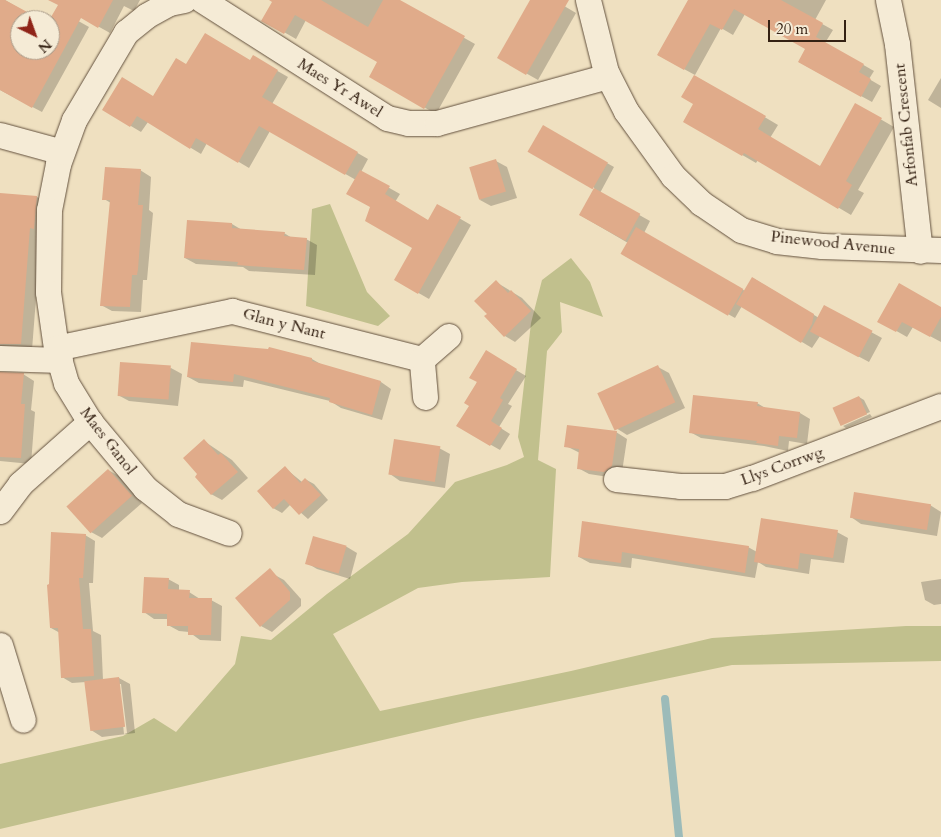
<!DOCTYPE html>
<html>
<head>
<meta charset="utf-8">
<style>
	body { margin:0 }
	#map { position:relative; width:941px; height:837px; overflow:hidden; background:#efe0c0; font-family:Cardo,serif }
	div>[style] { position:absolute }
	.green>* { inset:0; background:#c1c08d }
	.shadow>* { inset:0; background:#0003 }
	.stream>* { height:8px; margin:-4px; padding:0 4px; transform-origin:4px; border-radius:4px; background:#9cbbb9 }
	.building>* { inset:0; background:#e0ab8a; transform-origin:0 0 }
	.roads { filter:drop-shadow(0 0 1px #63513e) drop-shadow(0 0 1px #63513e) }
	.minor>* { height:25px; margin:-12.5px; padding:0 12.5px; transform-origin:12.5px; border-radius:12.5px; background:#f5ebd6 }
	span { translate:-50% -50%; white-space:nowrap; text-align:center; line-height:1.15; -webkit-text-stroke:5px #f5ebd6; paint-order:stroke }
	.street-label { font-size:16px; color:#342113 }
	.north { position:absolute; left:10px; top:10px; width:50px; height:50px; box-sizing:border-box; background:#f5ebd6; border:1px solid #a89a88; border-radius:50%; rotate:138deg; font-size:14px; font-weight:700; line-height:20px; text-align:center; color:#342113 }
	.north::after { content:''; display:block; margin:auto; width:18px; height:22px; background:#8f2418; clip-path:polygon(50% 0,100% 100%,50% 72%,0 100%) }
	.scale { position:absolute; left:768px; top:20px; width:78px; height:22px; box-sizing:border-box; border:2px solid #342113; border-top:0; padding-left:6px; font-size:15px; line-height:18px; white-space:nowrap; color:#342113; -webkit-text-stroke:4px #f5ebd6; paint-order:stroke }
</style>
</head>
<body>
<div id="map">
	<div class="green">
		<i style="clip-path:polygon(330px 204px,367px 292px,390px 316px,378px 326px,306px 306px,312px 209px)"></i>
		<i style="clip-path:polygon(571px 258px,590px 282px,603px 317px,560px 302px,562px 332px,547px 351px,538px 460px,556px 469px,550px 577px,462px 582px,418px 588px,333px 634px,380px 711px,571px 671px,712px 638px,906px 626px,941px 626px,941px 661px,732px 665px,473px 719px,0 829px,0 764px,123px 736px,154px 718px,176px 732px,235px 664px,241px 636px,271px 640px,327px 594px,408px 534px,455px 482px,507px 465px,524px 457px,518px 437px,531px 323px,542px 280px)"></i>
	</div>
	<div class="shadow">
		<i style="clip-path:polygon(0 0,5px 0,39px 20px,20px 20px,20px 50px,50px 50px,50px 20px,47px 20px,52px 19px,57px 9px,89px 27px,42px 112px,0 90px)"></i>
		<i style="clip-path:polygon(83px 0,140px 0,134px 11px,124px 6px,110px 33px,76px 14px)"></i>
		<i style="clip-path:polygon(274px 0,397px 0,475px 44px,436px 114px,370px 76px,379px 62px,306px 20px,296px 39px,263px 20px)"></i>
		<i style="clip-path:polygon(531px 0,554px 0,576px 13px,538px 80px,499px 58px)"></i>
		<i style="clip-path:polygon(707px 0,826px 0,815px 20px,833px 30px,825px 43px,874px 71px,869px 79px,881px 86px,872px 102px,799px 62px,807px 49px,745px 14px,733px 35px,721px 28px,695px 75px,658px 55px)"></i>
		<i style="clip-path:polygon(253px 57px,288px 77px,272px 104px,368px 159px,361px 172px,400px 194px,395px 202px,429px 222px,438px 206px,471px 225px,429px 299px,396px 280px,414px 248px,372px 207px,356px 180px,270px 131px,249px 168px,207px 143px,201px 154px,148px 122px,141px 132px,104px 110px,154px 98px,187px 66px,251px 61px)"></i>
		<i style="clip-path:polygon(695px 76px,778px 125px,770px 138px,820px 167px,856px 105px,894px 127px,858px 190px,864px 193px,851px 215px,758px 160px,756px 163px,684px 121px,694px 104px)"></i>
		<i style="clip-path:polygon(941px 78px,941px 108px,928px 100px)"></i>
		<i style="clip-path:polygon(543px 127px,614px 167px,600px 193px,650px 221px,644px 233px,745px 291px,753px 278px,819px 318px,871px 332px,882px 338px,869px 362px,820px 336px,812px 348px,742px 306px,735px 318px,622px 254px,628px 243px,580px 215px,595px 189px)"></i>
		<i style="clip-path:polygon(496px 161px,507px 167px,517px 198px,491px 206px,480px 200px)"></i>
		<i style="clip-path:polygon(140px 170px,151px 177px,149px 210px,153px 213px,147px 280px,143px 280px,141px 312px,112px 311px,101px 305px,111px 203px,104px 199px)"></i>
		<i style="clip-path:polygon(0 194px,37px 197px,48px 203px,41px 234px,32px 350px,0 350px)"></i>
		<i style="clip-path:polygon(188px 221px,232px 224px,242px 230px,284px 233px,292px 238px,306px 239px,317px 245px,315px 275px,249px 271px,243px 267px,196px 264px,185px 258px)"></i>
		<i style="clip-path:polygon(496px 282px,522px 298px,541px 318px,515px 342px,505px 336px,489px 314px)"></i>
		<i style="clip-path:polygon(941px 308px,941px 342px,913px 327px,907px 337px,879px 321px)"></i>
		<i style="clip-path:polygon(486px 352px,526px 376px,508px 404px,512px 406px,499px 427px,510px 434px,500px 450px,458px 426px,470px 405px)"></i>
		<i style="clip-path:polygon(312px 359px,324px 366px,381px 382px,391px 389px,382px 420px,341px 408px,330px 401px,244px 380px,243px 387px,199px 383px,188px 377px)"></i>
		<i style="clip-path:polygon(658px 367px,669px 373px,685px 408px,627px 435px,616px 428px)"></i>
		<i style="clip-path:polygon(171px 368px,182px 374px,178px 406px,129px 401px,118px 395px)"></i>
		<i style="clip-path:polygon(0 374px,23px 374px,34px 381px,31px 410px,35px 412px,31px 464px,0 461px)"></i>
		<i style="clip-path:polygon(859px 397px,864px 400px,870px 412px,841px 425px)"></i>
		<i style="clip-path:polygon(757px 403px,767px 409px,800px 413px,810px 419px,807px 444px,789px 441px,788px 451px,764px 446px,701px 438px,690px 432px)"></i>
		<i style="clip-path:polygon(870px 414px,872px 417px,846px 428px,843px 426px)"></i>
		<i style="clip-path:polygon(616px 432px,627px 439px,622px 472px,615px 478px,589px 474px,578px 468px,580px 453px,566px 446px)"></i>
		<i style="clip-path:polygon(204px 441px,232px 460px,248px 478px,222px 500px,211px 494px)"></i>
		<i style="clip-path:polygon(439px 448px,450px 454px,445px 488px,400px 481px,390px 474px)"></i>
		<i style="clip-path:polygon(285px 468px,302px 482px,305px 479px,314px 484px,328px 500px,308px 519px,291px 504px,282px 513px,273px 508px)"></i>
		<i style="clip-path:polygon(108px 470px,119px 476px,142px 503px,102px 538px,91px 532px)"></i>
		<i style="clip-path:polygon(930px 505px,941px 512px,937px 536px,861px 524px,851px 517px)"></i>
		<i style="clip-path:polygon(583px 523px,748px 547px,757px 552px,837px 532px,848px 538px,844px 563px,811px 559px,809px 574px,766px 567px,758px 562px,755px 578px,632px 558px,631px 568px,590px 563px,579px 557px)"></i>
		<i style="clip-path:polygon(evenodd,85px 535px,95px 541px,93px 583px,89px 583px,93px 631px,101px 635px,103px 680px,119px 678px,130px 684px,135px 733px,102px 737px,91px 730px,86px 682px,72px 683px,62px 677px,60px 633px,51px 628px,50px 586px,85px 535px,119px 684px,121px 684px,127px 733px,124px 734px,119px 684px)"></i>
		<i style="clip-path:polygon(314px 538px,347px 547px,357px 553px,350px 579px,317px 569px,307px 563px)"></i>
		<i style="clip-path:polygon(273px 574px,284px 580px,301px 599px,301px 606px,272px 632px,261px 626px)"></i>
		<i style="clip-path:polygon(168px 579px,179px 585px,179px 591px,189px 592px,200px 599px,211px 600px,222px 606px,221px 641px,200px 640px,189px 632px,179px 631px,168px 625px,168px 619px,154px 619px,144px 612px)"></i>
		<i style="clip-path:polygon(941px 579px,941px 604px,934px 605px,925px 600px,921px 582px)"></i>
	</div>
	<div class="stream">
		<i style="left:665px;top:699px;width:139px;rotate:84.2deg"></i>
	</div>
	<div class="building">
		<i style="clip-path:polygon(0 0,5px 0,42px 20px,20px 20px,20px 50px,50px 50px,50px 20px,46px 20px,48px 16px,51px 17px,58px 5px,48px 0,113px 0,98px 28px,81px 18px,32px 108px,0 90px)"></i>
		<i style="clip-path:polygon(269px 0,321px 0,368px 27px,383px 0,400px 0,465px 36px,424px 109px,369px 77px,377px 62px,295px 15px,284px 34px,261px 21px,272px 2px)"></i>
		<i style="clip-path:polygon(530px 0,569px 0,526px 75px,497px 58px)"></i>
		<i style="clip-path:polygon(688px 0,781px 0,823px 23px,816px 37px,864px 64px,859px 72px,871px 79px,861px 97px,798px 62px,805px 49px,734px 9px,722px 30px,710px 24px,684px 70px,657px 55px)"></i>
		<i style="clip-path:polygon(205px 33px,250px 60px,253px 55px,278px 70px,262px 97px,358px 152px,345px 175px,259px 126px,238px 163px,196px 138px,190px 149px,137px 116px,130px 127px,102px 110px,122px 77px,153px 96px,176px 58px,186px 64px)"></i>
		<i style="clip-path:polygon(694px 75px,766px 116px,758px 129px,820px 166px,855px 103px,882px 118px,846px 181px,852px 185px,838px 209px,744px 153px,742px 156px,683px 122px,693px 104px,681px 97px)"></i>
		<i style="left:543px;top:125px;width:75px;height:31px;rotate:30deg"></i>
		<i style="left:496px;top:159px;width:34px;height:28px;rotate:73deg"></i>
		<i style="clip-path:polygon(105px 167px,141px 169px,138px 205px,143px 205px,138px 269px,137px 275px,132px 275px,130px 307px,100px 306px,110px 200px,102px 200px)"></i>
		<i style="clip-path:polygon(360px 170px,390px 186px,385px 194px,428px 220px,437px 204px,461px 217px,418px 294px,394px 280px,412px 248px,365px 221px,370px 207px,346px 194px)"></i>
		<i style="left:594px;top:188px;width:53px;height:31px;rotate:29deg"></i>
		<i style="clip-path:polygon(0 193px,37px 196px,34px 229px,30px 228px,21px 344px,0 344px)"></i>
		<i style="clip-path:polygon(187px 220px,232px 223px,232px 228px,285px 232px,284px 236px,307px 238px,304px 270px,237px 265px,238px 262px,184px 258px)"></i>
		<i style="left:636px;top:227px;width:124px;height:31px;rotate:30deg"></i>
		<i style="clip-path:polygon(752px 277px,814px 314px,812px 324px,801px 343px,736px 304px)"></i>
		<i style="clip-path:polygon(496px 280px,508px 293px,511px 290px,531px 311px,504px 337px,484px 316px,487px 314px,474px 301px)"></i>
		<i style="clip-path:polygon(899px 283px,941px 307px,941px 317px,930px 337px,902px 322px,896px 332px,877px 322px)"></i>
		<i style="left:824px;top:305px;width:55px;height:30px;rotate:28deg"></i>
		<i style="clip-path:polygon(191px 342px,268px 349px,269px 347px,312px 358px,312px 361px,381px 381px,372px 415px,329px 402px,330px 398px,234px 374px,233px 382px,187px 377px)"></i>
		<i style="clip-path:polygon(486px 350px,517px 369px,500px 398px,503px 400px,491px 421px,502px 428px,490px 446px,456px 426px,469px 406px,464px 403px,477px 382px,469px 378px)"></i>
		<i style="left:120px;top:362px;width:51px;height:34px;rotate:4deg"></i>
		<i style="left:658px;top:365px;width:41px;height:67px;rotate:65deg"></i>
		<i style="clip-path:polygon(0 372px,24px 373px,21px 404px,25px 404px,21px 458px,0 457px)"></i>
		<i style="clip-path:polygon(693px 395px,758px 402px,757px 406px,800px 412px,797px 438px,779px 436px,778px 446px,756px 443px,757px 441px,689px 433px)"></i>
		<i style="left:859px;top:396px;width:20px;height:29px;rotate:66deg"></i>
		<i style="clip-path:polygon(567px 425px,617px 431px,612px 466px,604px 472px,577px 469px,579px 449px,564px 447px)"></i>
		<i style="clip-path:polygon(204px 439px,218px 455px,221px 453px,238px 472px,211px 495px,195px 477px,197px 474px,183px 458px)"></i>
		<i style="left:394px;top:439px;width:47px;height:36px;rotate:9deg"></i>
		<i style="clip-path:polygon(285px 466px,300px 483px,305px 478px,321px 495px,299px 515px,284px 499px,273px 509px,257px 491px)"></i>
		<i style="left:108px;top:469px;width:36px;height:56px;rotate:48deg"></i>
		<i style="left:854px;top:492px;width:78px;height:26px;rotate:9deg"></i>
		<i style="clip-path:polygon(761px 518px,838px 530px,833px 558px,800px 553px,798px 569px,754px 562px)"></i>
		<i style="clip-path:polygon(582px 521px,749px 546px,745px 573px,622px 552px,621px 563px,578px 557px)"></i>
		<i style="clip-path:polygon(51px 532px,86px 534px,83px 578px,79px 578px,83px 629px,91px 629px,94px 676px,61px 678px,58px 628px,50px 628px,47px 585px,49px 584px)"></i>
		<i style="left:313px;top:536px;width:35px;height:29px;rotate:16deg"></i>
		<i style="clip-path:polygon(270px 568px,290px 592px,290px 600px,260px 627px,235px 598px)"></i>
		<i style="clip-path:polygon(144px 577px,169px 578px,168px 589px,190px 590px,189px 598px,212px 598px,211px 635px,188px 635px,188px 626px,167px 626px,167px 614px,142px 613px)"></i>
		<i style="left:119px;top:677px;width:50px;height:35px;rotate:83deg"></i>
	</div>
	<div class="roads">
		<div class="minor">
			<i style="left:184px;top:0;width:15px;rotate:169deg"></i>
			<i style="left:169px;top:3px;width:26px;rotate:151deg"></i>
			<i style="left:146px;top:16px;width:26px;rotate:141deg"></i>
			<i style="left:126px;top:32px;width:102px;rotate:120.6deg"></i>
			<i style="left:74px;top:120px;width:47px;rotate:110deg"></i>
			<i style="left:58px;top:164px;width:47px;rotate:101.1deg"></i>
			<i style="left:49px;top:210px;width:82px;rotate:90.7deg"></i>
			<i style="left:48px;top:292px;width:57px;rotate:81.9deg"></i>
			<i style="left:56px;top:348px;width:36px;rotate:74deg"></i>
			<i style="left:66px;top:383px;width:46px;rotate:58.4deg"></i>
			<i style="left:90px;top:422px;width:86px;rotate:50.2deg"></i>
			<i style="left:145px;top:488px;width:42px;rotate:38.2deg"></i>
			<i style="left:178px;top:514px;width:54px;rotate:20.4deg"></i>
			<i style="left:202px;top:0;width:219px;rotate:32.5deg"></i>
			<i style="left:387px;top:118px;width:22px;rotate:13deg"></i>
			<i style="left:408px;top:123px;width:29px"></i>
			<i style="left:437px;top:123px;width:177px;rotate:-15.4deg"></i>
			<i style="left:588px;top:0;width:74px;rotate:76deg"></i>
			<i style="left:606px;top:72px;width:44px;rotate:62.9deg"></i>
			<i style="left:626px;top:111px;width:80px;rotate:54.1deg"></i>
			<i style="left:673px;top:176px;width:39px;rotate:44deg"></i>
			<i style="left:701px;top:203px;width:48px;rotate:34deg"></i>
			<i style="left:741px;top:230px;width:37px;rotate:17deg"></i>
			<i style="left:776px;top:241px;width:46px;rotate:6.2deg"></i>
			<i style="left:822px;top:246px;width:119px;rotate:1.9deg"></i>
			<i style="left:888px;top:0;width:45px;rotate:78.4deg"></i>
			<i style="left:897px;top:44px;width:208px;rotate:83.7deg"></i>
			<i style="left:0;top:135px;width:64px;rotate:15.3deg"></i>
			<i style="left:56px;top:348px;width:180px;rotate:-11.9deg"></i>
			<i style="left:232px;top:311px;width:196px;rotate:14.2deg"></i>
			<i style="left:0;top:358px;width:60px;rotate:1.9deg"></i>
			<i style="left:425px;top:397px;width:38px;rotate:-95deg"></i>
			<i style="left:422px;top:359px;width:35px;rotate:-41deg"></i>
			<i style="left:616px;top:479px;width:64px;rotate:6.2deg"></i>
			<i style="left:680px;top:486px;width:45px"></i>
			<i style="left:725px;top:486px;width:28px;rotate:-17deg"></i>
			<i style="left:752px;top:478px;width:202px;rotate:-20.9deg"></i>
			<i style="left:0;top:511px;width:34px;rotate:-53deg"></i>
			<i style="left:20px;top:484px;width:94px;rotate:-41.5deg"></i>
			<i style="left:0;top:645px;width:78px;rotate:73deg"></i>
		</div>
	</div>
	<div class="street-label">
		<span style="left:340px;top:88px;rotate:32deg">Maes Yr Awel</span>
		<span style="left:906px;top:125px;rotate:-96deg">Arfonfab Crescent</span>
		<span style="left:833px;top:243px;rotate:6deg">Pinewood Avenue</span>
		<span style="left:284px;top:324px;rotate:14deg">Glan y Nant</span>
		<span style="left:108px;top:441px;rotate:52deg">Maes Ganol</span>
		<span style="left:782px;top:466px;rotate:-20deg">Llys Corrwg</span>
	</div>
	<div class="north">N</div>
	<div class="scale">20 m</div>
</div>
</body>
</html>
